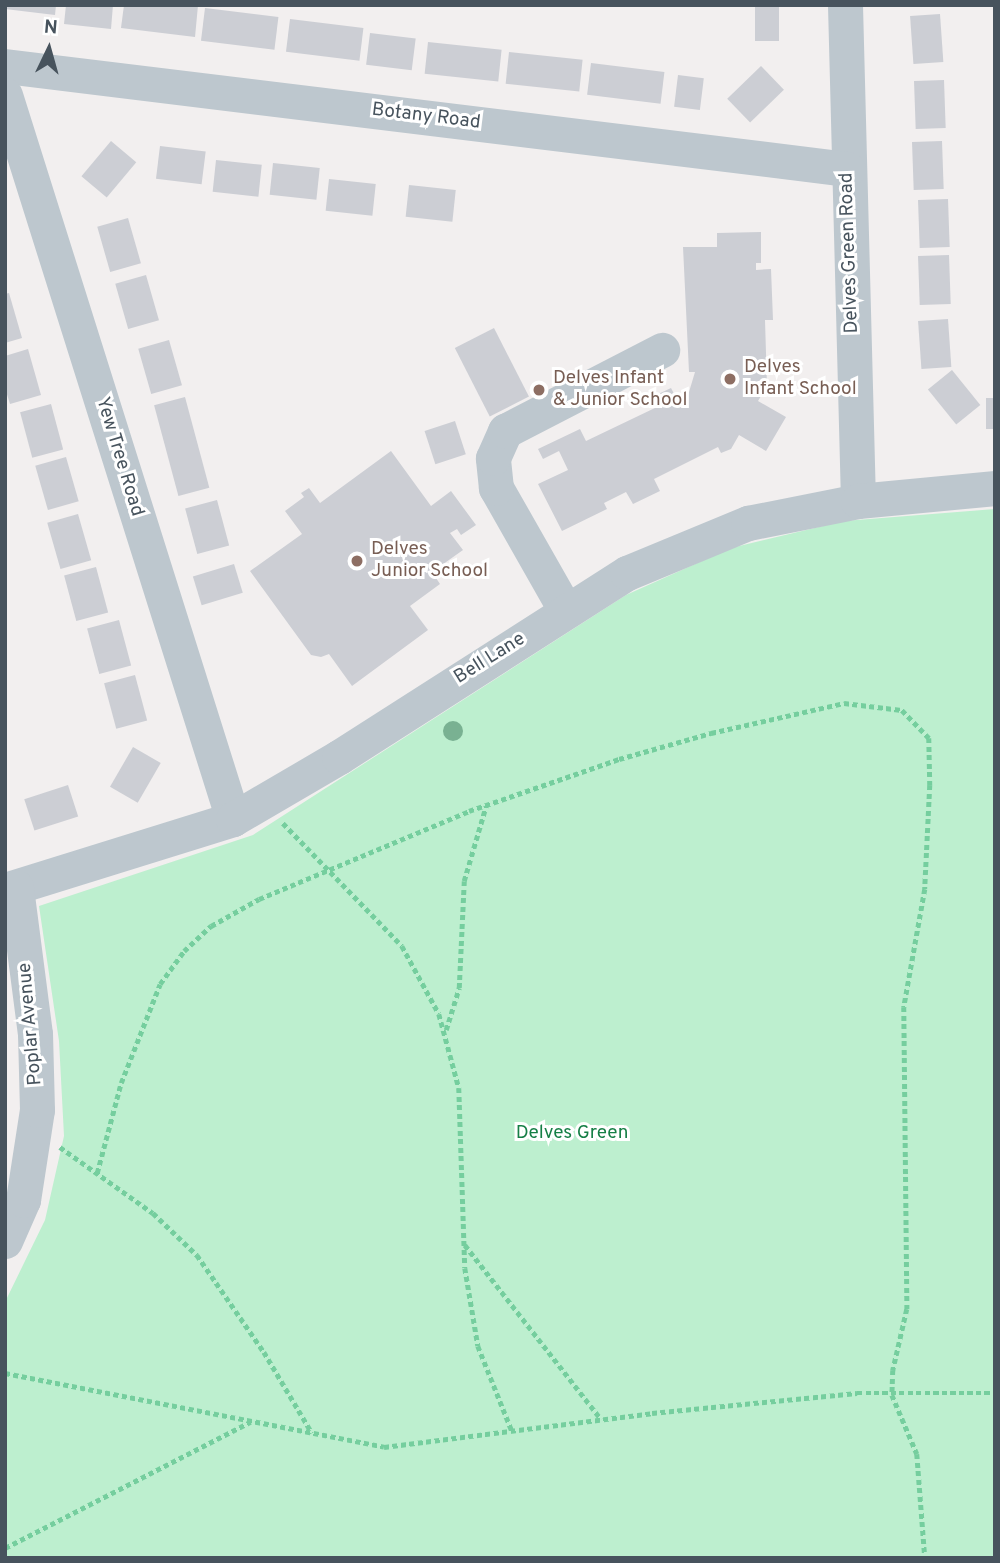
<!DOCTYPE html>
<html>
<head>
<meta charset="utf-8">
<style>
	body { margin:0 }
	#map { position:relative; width:1000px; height:1563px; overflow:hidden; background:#f2efef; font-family:Overpass,sans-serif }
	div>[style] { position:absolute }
	.green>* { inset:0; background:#bdefcf }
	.building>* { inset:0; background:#ccced4; transform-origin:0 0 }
	.path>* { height:4.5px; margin-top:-2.25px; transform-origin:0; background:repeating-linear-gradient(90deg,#75ce9e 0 5px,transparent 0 8.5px) }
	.minor>* { height:35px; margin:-17.5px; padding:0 17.5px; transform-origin:17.5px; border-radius:17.5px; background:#bdc7ce }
	.trees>* { width:20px; height:20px; margin:-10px; border-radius:50%; background:#79b192 }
	.dots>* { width:19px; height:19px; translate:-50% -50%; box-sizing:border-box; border:4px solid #fff; border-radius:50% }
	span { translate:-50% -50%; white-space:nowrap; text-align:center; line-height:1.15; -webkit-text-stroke:6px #fff; paint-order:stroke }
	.street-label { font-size:19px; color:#47535d }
	.education-label { font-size:19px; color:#785e54 }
	.left { translate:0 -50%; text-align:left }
	.park-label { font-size:19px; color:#167f46 }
	.frame { position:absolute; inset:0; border:7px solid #47535d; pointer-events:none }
	.north { position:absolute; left:14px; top:14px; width:70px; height:70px; -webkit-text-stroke:5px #fff; paint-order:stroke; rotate:5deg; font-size:19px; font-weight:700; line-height:28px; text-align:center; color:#47535d }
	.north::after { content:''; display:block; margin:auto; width:24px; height:32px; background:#47535d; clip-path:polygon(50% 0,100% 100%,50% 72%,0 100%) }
</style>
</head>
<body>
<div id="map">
	<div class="green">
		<i style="clip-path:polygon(995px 509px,995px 1558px,5px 1558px,5px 1302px,45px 1220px,64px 1136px,59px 1041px,39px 906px,253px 835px,626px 595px,731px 548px,844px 521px)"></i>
	</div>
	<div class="building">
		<i style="clip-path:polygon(5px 5px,56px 5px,55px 15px,5px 9px)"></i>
		<i style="clip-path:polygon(66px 5px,113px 5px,111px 29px,64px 24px)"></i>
		<i style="clip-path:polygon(124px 5px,198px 5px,195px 37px,121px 28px)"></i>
		<i style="left:755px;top:5px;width:24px;height:36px"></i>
		<i style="left:205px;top:8px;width:74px;height:33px;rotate:7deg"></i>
		<i style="left:940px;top:14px;width:48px;height:30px;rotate:86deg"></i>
		<i style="left:290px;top:19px;width:74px;height:33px;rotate:7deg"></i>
		<i style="left:370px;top:33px;width:46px;height:32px;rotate:7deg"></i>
		<i style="left:428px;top:42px;width:74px;height:32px;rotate:6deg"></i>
		<i style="left:509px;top:52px;width:74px;height:32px;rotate:6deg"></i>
		<i style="left:591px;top:63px;width:74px;height:32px;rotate:7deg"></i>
		<i style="left:761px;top:66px;width:33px;height:47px;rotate:46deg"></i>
		<i style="left:678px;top:75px;width:26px;height:32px;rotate:7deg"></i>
		<i style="left:944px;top:80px;width:48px;height:30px;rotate:88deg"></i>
		<i style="left:111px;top:141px;width:33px;height:46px;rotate:40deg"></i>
		<i style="left:942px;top:141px;width:48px;height:30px;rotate:88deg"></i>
		<i style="left:160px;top:146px;width:46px;height:33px;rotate:7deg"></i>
		<i style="left:216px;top:160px;width:46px;height:32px;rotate:6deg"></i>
		<i style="left:273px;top:163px;width:47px;height:32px;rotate:6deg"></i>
		<i style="left:329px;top:179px;width:47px;height:32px;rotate:6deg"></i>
		<i style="left:409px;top:185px;width:47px;height:32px;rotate:6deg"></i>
		<i style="left:948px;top:199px;width:48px;height:30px;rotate:88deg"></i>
		<i style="left:128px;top:218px;width:47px;height:32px;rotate:74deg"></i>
		<i style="clip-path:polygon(761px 232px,761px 263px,756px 263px,756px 270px,771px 269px,773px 320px,765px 320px,767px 386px,758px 401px,786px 417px,766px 451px,739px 435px,731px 449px,721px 453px,718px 447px,654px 479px,660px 491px,633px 504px,626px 492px,604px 503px,607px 509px,562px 531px,538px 484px,568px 470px,559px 451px,543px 459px,538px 449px,580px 429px,586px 441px,657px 407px,652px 397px,671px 388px,680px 405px,686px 402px,695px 372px,689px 372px,683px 247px,717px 247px,717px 233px)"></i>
		<i style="left:949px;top:255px;width:49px;height:31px;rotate:88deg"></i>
		<i style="left:146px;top:275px;width:47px;height:32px;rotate:74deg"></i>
		<i style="clip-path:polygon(9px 293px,22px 338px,5px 343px,5px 294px)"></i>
		<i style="left:948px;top:319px;width:48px;height:30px;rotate:86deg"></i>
		<i style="left:494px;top:328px;width:77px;height:44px;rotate:63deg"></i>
		<i style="left:169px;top:340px;width:47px;height:32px;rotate:74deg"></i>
		<i style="clip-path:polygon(28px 349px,41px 395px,10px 404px,5px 388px,5px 356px)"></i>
		<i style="left:952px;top:370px;width:45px;height:31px;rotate:51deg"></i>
		<i style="left:185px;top:397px;width:94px;height:32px;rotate:75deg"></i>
		<i style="left:986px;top:398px;width:9px;height:31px"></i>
		<i style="left:51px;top:404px;width:47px;height:32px;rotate:75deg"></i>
		<i style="left:455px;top:421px;width:35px;height:32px;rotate:72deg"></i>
		<i style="clip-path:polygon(391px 451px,431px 506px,451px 491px,476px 525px,461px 535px,457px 529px,450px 533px,463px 550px,432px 572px,440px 584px,410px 606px,428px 630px,352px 686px,329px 654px,321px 657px,311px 655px,250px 571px,302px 534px,285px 511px,304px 497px,301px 493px,309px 488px,320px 503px)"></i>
		<i style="left:66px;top:457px;width:46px;height:32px;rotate:74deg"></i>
		<i style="left:217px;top:500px;width:47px;height:33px;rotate:75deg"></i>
		<i style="left:78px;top:514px;width:48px;height:32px;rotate:74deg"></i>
		<i style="left:234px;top:564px;width:30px;height:43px;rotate:73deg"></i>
		<i style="left:96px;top:567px;width:47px;height:33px;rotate:75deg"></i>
		<i style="left:119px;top:620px;width:47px;height:33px;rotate:75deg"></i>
		<i style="left:135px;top:675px;width:47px;height:32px;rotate:75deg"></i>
		<i style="left:133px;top:747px;width:32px;height:46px;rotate:30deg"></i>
		<i style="left:68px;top:785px;width:33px;height:46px;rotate:72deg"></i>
	</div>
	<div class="path">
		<i style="left:283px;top:823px;width:171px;rotate:45.9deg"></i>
		<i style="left:402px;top:946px;width:77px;rotate:61.4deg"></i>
		<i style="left:439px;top:1014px;width:77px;rotate:74.9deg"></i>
		<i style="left:459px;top:1088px;width:180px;rotate:88.1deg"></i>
		<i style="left:465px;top:1268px;width:79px;rotate:80.5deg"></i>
		<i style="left:478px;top:1346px;width:92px;rotate:68.2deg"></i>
		<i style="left:446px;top:1030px;width:44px;rotate:-72.8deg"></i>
		<i style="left:459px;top:988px;width:107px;rotate:-87.3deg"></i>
		<i style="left:464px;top:881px;width:78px;rotate:-73.7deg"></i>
		<i style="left:60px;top:1147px;width:114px;rotate:35.4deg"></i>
		<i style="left:153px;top:1213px;width:61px;rotate:43.7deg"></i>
		<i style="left:197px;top:1255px;width:118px;rotate:55.4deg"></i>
		<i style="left:264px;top:1352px;width:94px;rotate:59.3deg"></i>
		<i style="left:97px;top:1173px;width:93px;rotate:-75.1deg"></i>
		<i style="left:121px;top:1083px;width:106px;rotate:-68.5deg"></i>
		<i style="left:160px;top:984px;width:41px;rotate:-54deg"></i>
		<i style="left:184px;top:951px;width:37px;rotate:-43deg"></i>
		<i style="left:211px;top:926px;width:55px;rotate:-29.4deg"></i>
		<i style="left:259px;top:899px;width:228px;rotate:-22.7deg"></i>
		<i style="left:469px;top:811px;width:159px;rotate:-19.1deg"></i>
		<i style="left:619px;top:759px;width:96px;rotate:-15.8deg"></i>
		<i style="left:711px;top:733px;width:136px;rotate:-12.7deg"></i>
		<i style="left:844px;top:703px;width:58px;rotate:6.9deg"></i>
		<i style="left:902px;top:710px;width:39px;rotate:46deg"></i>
		<i style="left:929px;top:738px;width:47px;rotate:88.8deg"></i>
		<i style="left:930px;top:785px;width:104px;rotate:92.8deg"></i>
		<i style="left:925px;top:889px;width:120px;rotate:100.1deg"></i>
		<i style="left:904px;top:1007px;width:302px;rotate:89.4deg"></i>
		<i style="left:907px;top:1309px;width:63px;rotate:102.9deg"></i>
		<i style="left:893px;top:1370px;width:25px;rotate:92deg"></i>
		<i style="left:892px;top:1395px;width:64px;rotate:67deg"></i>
		<i style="left:917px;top:1454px;width:104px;rotate:85.6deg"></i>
		<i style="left:465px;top:1245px;width:221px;rotate:52deg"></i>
		<i style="left:5px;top:1373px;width:386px;rotate:11deg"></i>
		<i style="left:384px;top:1447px;width:270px;rotate:-7.2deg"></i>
		<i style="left:652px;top:1413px;width:206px;rotate:-5.6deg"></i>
		<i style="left:857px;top:1393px;width:138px"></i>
		<i style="left:5px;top:1548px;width:276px;rotate:-27.2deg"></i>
	</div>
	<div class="minor">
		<i style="left:845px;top:5px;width:496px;rotate:88.5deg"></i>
		<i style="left:5px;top:66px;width:849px;rotate:6.97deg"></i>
		<i style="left:5px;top:95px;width:759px;rotate:72.52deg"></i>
		<i style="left:566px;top:611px;width:142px;rotate:-119.6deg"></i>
		<i style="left:496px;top:488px;width:30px;rotate:-96deg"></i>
		<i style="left:493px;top:458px;width:30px;rotate:-66deg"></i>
		<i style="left:505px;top:431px;width:177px;rotate:-27.3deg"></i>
		<i style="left:5px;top:890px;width:239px;rotate:-17.3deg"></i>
		<i style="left:233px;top:819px;width:123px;rotate:-30.3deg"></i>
		<i style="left:339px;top:757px;width:342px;rotate:-32.6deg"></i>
		<i style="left:627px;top:573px;width:131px;rotate:-22.5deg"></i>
		<i style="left:748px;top:523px;width:112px;rotate:-11.3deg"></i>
		<i style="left:858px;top:501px;width:138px;rotate:-5.4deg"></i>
		<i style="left:5px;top:1241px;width:45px;rotate:-66.3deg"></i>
		<i style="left:23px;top:1200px;width:91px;rotate:-81.2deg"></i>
		<i style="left:37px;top:1110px;width:76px;rotate:-91.5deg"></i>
		<i style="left:35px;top:1034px;width:148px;rotate:-97.4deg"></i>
	</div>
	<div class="trees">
		<i style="left:453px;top:731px"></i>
	</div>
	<div class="dots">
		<i style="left:730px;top:379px;background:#8d6e63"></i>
		<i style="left:539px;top:390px;background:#8d6e63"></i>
		<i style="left:357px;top:561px;background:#8d6e63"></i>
	</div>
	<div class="street-label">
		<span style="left:426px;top:117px;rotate:7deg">Botany Road</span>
		<span style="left:850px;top:253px;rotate:-92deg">Delves Green Road</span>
		<span style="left:119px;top:457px;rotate:73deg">Yew Tree Road</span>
		<span style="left:490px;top:659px;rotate:-32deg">Bell Lane</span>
		<span style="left:31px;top:1024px;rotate:-95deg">Poplar Avenue</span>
	</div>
	<div class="education-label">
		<span class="left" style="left:744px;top:379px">Delves<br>Infant School</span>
		<span class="left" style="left:553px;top:390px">Delves Infant<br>&amp; Junior School</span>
		<span class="left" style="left:371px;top:561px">Delves<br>Junior School</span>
	</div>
	<div class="park-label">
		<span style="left:572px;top:1134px">Delves Green</span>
	</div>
	<div class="frame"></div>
	<div class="north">N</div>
</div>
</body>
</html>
